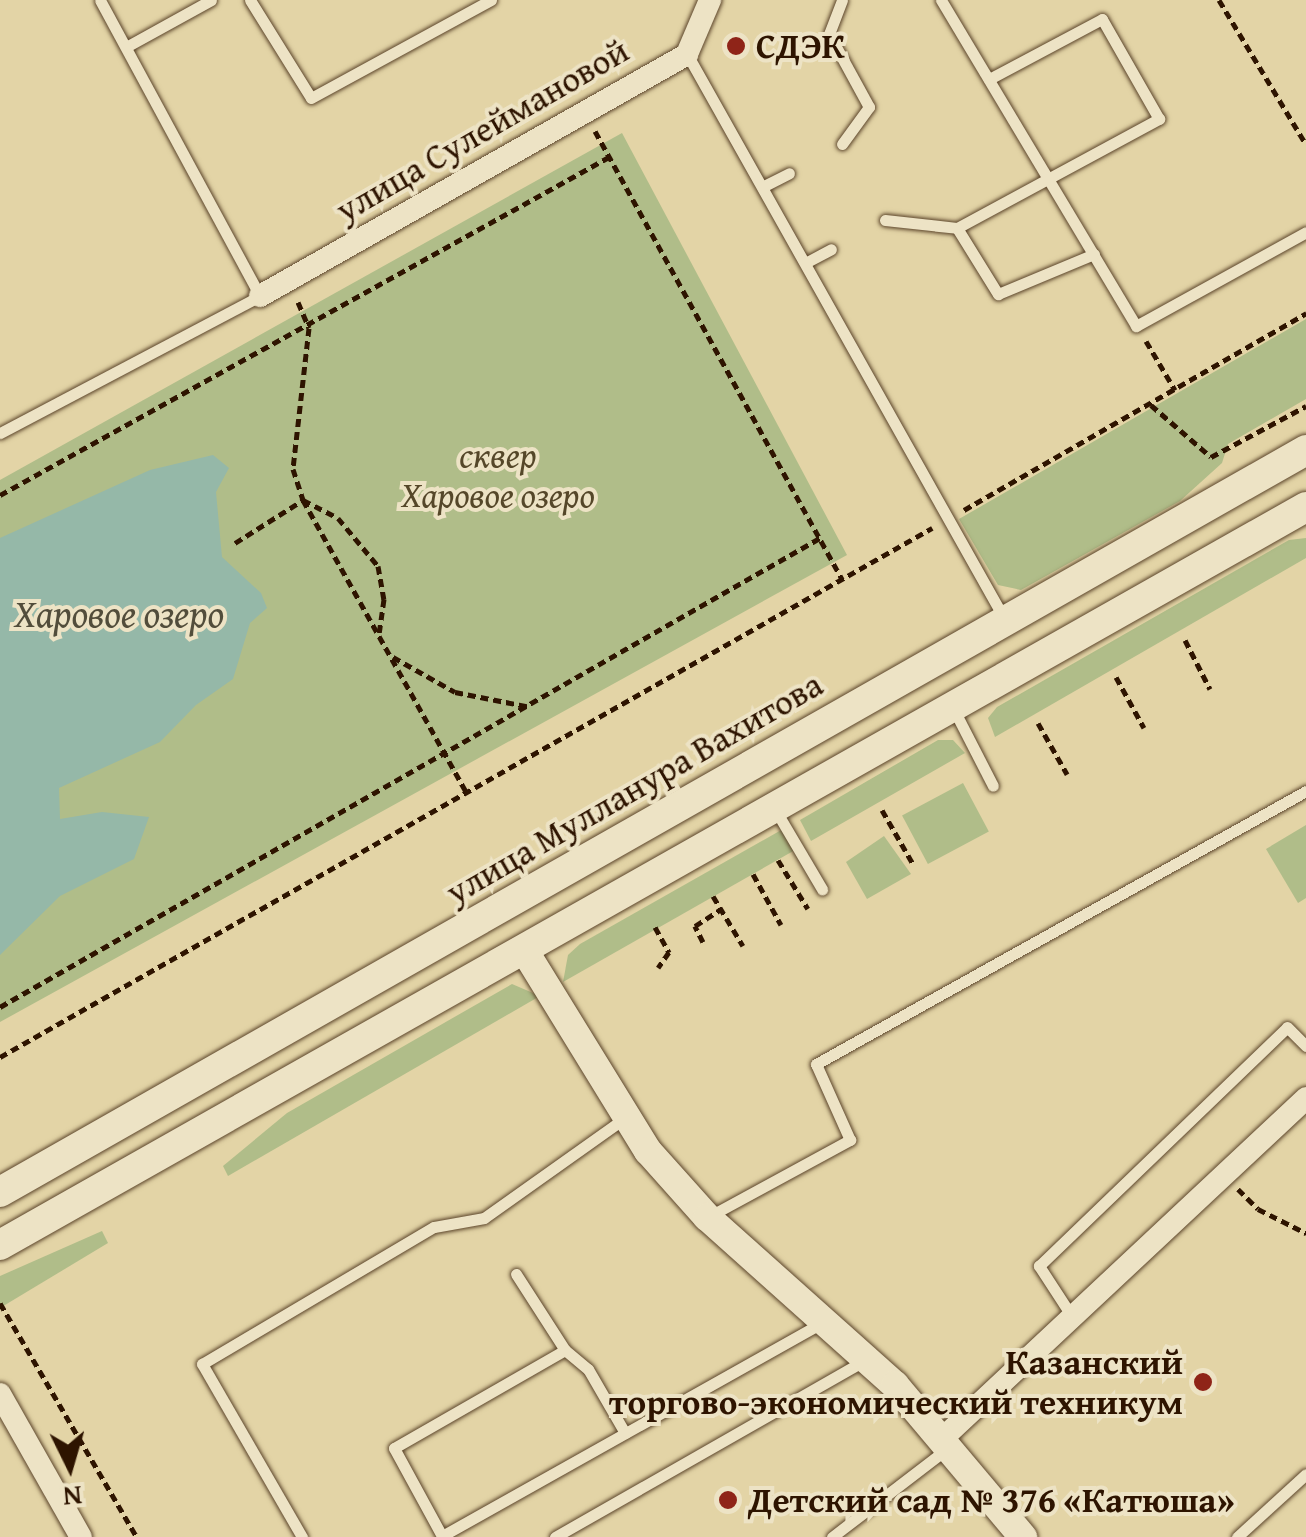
<!DOCTYPE html>
<html>
<head>
<meta charset="utf-8">
<style>
	body { margin:0 }
	#map { position:relative; width:1306px; height:1537px; overflow:hidden; background:#e3d4a6; font-family:"Gentium Book Plus",serif }
	div>[style] { position:absolute }
	.green>* { inset:0; background:#b0bd89; transform-origin:0 0 }
	.water>* { inset:0; background:#95b8a8 }
	.path>* { height:5px; margin-top:-2.5px; transform-origin:0; background:repeating-linear-gradient(90deg,#2e1400 0 8px,transparent 0 13px) }
	.roads { filter:drop-shadow(0 0 2px #5b442a) drop-shadow(0 0 2px #5b442a) }
	.service>* { height:11px; margin:-5.5px; padding:0 5.5px; transform-origin:5.5px; border-radius:5.5px; background:#ede3c5 }
	.minor>* { height:22px; margin:-11px; padding:0 11px; transform-origin:11px; border-radius:11px; background:#ede3c5 }
	.tertiary>* { height:28px; margin:-14px; padding:0 14px; transform-origin:14px; border-radius:14px; background:#ede3c5 }
	.secondary>* { height:30px; margin:-15px; padding:0 15px; transform-origin:15px; border-radius:15px; background:#ede3c5 }
	.dots>* { width:28px; height:28px; translate:-50% -50%; box-sizing:border-box; border:5px solid #ede3c5; border-radius:50% }
	span { translate:-50% -50%; white-space:nowrap; text-align:center; line-height:1.15; -webkit-text-stroke:8px #ede3c5; paint-order:stroke }
	.poi-label { font-size:35px; color:#2e1400; font-weight:700 }
	.left { translate:0 -50%; text-align:left }
	.right { translate:-100% -50%; text-align:right }
	.street-label { font-size:35px; color:#2e1400 }
	.park-label { font-size:35px; color:#554729; font-style:italic }
	.water-label { font-size:38px; color:#524d3b; font-style:italic }
	.north { position:absolute; left:20px; top:1417px; width:100px; height:100px; -webkit-text-stroke:8px #ede3c5; paint-order:stroke; rotate:175deg; font-size:28px; font-weight:700; line-height:40px; text-align:center; color:#2e1400 }
	.north::after { content:''; display:block; margin:auto; width:35px; height:45px; background:#2e1400; clip-path:polygon(50% 0,100% 100%,50% 72%,0 100%) }
</style>
</head>
<body>
<div id="map">
	<div class="green">
		<i style="clip-path:polygon(622px 133px,847px 555px,0 1022px,0 480px)"></i>
		<i style="clip-path:polygon(1306px 319px,1306px 399px,1228px 444px,1222px 463px,1180px 501px,1021px 590px,998px 585px,959px 519px)"></i>
		<i style="clip-path:polygon(1306px 538px,1306px 558px,995px 737px,988px 718px,997px 707px,1289px 540px)"></i>
		<i style="clip-path:polygon(938px 740px,953px 740px,965px 753px,811px 841px,800px 820px)"></i>
		<i style="left:963px;top:783px;width:55px;height:69px;rotate:62deg"></i>
		<i style="clip-path:polygon(1306px 825px,1306px 898px,1298px 903px,1266px 849px)"></i>
		<i style="clip-path:polygon(783px 829px,795px 850px,563px 982px,568px 955px,580px 944px)"></i>
		<i style="clip-path:polygon(884px 836px,911px 874px,867px 899px,846px 862px)"></i>
		<i style="clip-path:polygon(512px 984px,540px 996px,228px 1176px,223px 1166px,287px 1113px)"></i>
		<i style="clip-path:polygon(102px 1231px,108px 1243px,0 1308px,0 1276px)"></i>
	</div>
	<div class="water">
		<i style="clip-path:polygon(213px 455px,229px 468px,216px 492px,222px 557px,261px 593px,267px 608px,250px 623px,233px 679px,196px 705px,160px 742px,59px 788px,60px 819px,102px 812px,149px 817px,134px 859px,60px 896px,0 955px,0 538px,150px 470px)"></i>
	</div>
	<div class="path">
		<i style="left:1219px;top:0;width:168px;rotate:58.9deg"></i>
		<i style="left:595px;top:131px;width:512px;rotate:61.13deg"></i>
		<i style="left:298px;top:302px;width:28px;rotate:67deg"></i>
		<i style="left:309px;top:328px;width:142px;rotate:96.5deg"></i>
		<i style="left:293px;top:469px;width:33px;rotate:72deg"></i>
		<i style="left:303px;top:500px;width:334px;rotate:60.8deg"></i>
		<i style="left:1146px;top:341px;width:57px;rotate:59.4deg"></i>
		<i style="left:1151px;top:405px;width:79px;rotate:40.9deg"></i>
		<i style="left:1211px;top:457px;width:108px;rotate:-28.2deg"></i>
		<i style="left:0;top:495px;width:697px;rotate:-29.03deg"></i>
		<i style="left:964px;top:510px;width:395px;rotate:-29.9deg"></i>
		<i style="left:235px;top:543px;width:80px;rotate:-32.3deg"></i>
		<i style="left:303px;top:500px;width:39px;rotate:27deg"></i>
		<i style="left:338px;top:518px;width:62px;rotate:50.2deg"></i>
		<i style="left:378px;top:566px;width:34px;rotate:80deg"></i>
		<i style="left:384px;top:599px;width:34px;rotate:98deg"></i>
		<i style="left:1185px;top:640px;width:55px;rotate:63deg"></i>
		<i style="left:393px;top:657px;width:71px;rotate:29.4deg"></i>
		<i style="left:455px;top:692px;width:77px;rotate:11.2deg"></i>
		<i style="left:1116px;top:677px;width:58px;rotate:61.2deg"></i>
		<i style="left:1038px;top:723px;width:59px;rotate:60.4deg"></i>
		<i style="left:882px;top:810px;width:62px;rotate:60.1deg"></i>
		<i style="left:778px;top:860px;width:57px;rotate:58.5deg"></i>
		<i style="left:753px;top:874px;width:58px;rotate:61.2deg"></i>
		<i style="left:713px;top:896px;width:58px;rotate:59deg"></i>
		<i style="left:655px;top:927px;width:29px;rotate:61deg"></i>
		<i style="left:669px;top:952px;width:19px;rotate:125deg"></i>
		<i style="left:703px;top:942px;width:18px;rotate:-117deg"></i>
		<i style="left:695px;top:926px;width:31px;rotate:-33deg"></i>
		<i style="left:0;top:1007px;width:945px;rotate:-29.77deg"></i>
		<i style="left:0;top:1057px;width:1072px;rotate:-29.58deg"></i>
		<i style="left:1238px;top:1189px;width:28px;rotate:45deg"></i>
		<i style="left:1258px;top:1209px;width:54px;rotate:26.6deg"></i>
		<i style="left:0;top:1303px;width:271px;rotate:59.7deg"></i>
	</div>
	<div class="roads">
		<div class="service">
			<i style="left:250px;top:0;width:115px;rotate:58.1deg"></i>
			<i style="left:311px;top:98px;width:205px;rotate:-28.6deg"></i>
			<i style="left:941px;top:0;width:380px;rotate:59.1deg"></i>
			<i style="left:1136px;top:326px;width:194px;rotate:-28.9deg"></i>
			<i style="left:126px;top:47px;width:97px;rotate:-28.9deg"></i>
			<i style="left:687px;top:54px;width:649px;rotate:60.67deg"></i>
			<i style="left:842px;top:144px;width:46px;rotate:-53.9deg"></i>
			<i style="left:869px;top:107px;width:83px;rotate:-118.7deg"></i>
			<i style="left:829px;top:34px;width:36px;rotate:-69deg"></i>
			<i style="left:764px;top:186px;width:28px;rotate:-27deg"></i>
			<i style="left:885px;top:220px;width:72px;rotate:6.3deg"></i>
			<i style="left:957px;top:228px;width:230px;rotate:-28.4deg"></i>
			<i style="left:1159px;top:119px;width:115px;rotate:-119.7deg"></i>
			<i style="left:1102px;top:19px;width:128px;rotate:152deg"></i>
			<i style="left:957px;top:228px;width:78px;rotate:58.2deg"></i>
			<i style="left:998px;top:294px;width:104px;rotate:-22.6deg"></i>
			<i style="left:807px;top:262px;width:27px;rotate:-28deg"></i>
			<i style="left:0;top:433px;width:294px;rotate:-27.8deg"></i>
			<i style="left:260px;top:296px;width:336px;rotate:-118.4deg"></i>
			<i style="left:954px;top:710px;width:85px;rotate:62.8deg"></i>
			<i style="left:776px;top:811px;width:91px;rotate:59.5deg"></i>
			<i style="left:708px;top:1217px;width:162px;rotate:-28.5deg"></i>
			<i style="left:850px;top:1140px;width:83px;rotate:-114.1deg"></i>
			<i style="left:816px;top:1064px;width:561px;rotate:-29.12deg"></i>
			<i style="left:516px;top:1274px;width:90px;rotate:57.2deg"></i>
			<i style="left:565px;top:1350px;width:197px;rotate:150.2deg"></i>
			<i style="left:394px;top:1448px;width:100px;rotate:61.4deg"></i>
			<i style="left:442px;top:1536px;width:438px;rotate:-29.3deg"></i>
			<i style="left:1071px;top:1315px;width:59px;rotate:-123.1deg"></i>
			<i style="left:1039px;top:1266px;width:344px;rotate:-43.9deg"></i>
			<i style="left:1287px;top:1027px;width:27px;rotate:45deg"></i>
			<i style="left:565px;top:1350px;width:30px;rotate:40deg"></i>
			<i style="left:588px;top:1369px;width:74px;rotate:60deg"></i>
			<i style="left:302px;top:1537px;width:200px;rotate:-120deg"></i>
			<i style="left:202px;top:1364px;width:269px;rotate:-30.6deg"></i>
			<i style="left:434px;top:1227px;width:51px;rotate:-10.2deg"></i>
			<i style="left:484px;top:1218px;width:174px;rotate:-35.4deg"></i>
			<i style="left:555px;top:1537px;width:357px;rotate:-29.7deg"></i>
			<i style="left:832px;top:1537px;width:146px;rotate:-37.5deg"></i>
			<i style="left:1237px;top:1537px;width:93px;rotate:-42.4deg"></i>
		</div>
		<div class="minor">
			<i style="left:260px;top:296px;width:491px;rotate:-29.5deg"></i>
			<i style="left:687px;top:54px;width:59px;rotate:-66.9deg"></i>
			<i style="left:0;top:1394px;width:164px;rotate:60.5deg"></i>
			<i style="left:944px;top:1437px;width:496px;rotate:-43.1deg"></i>
		</div>
		<div class="tertiary">
			<i style="left:526px;top:953px;width:233px;rotate:58.4deg"></i>
			<i style="left:648px;top:1151px;width:89px;rotate:48.2deg"></i>
			<i style="left:707px;top:1217px;width:252px;rotate:41.8deg"></i>
			<i style="left:895px;top:1385px;width:199px;rotate:49.9deg"></i>
		</div>
		<div class="secondary">
			<i style="left:0;top:1192px;width:1502px;rotate:-29.6deg"></i>
			<i style="left:0;top:1245px;width:1500px;rotate:-29.47deg"></i>
		</div>
	</div>
	<div class="dots">
		<i style="left:736px;top:46px;background:#8f2418"></i>
		<i style="left:1203px;top:1382px;background:#8f2418"></i>
		<i style="left:728px;top:1500px;background:#8f2418"></i>
	</div>
	<div class="poi-label">
		<span class="left" style="left:756px;top:46px">СДЭК</span>
		<span class="right" style="left:1183px;top:1382px">Казанский<br>торгово-экономический техникум</span>
		<span class="left" style="left:748px;top:1500px">Детский сад № 376 «Катюша»</span>
	</div>
	<div class="street-label">
		<span style="left:482px;top:130px;rotate:-30deg">улица Сулеймановой</span>
		<span style="left:634px;top:788px;rotate:-30deg">улица Мулланура Вахитова</span>
	</div>
	<div class="park-label">
		<span style="left:498px;top:475px">сквер<br>Харовое озеро</span>
	</div>
	<div class="water-label">
		<span style="left:119px;top:614px">Харовое озеро</span>
	</div>
	<div class="north">N</div>
</div>
</body>
</html>
